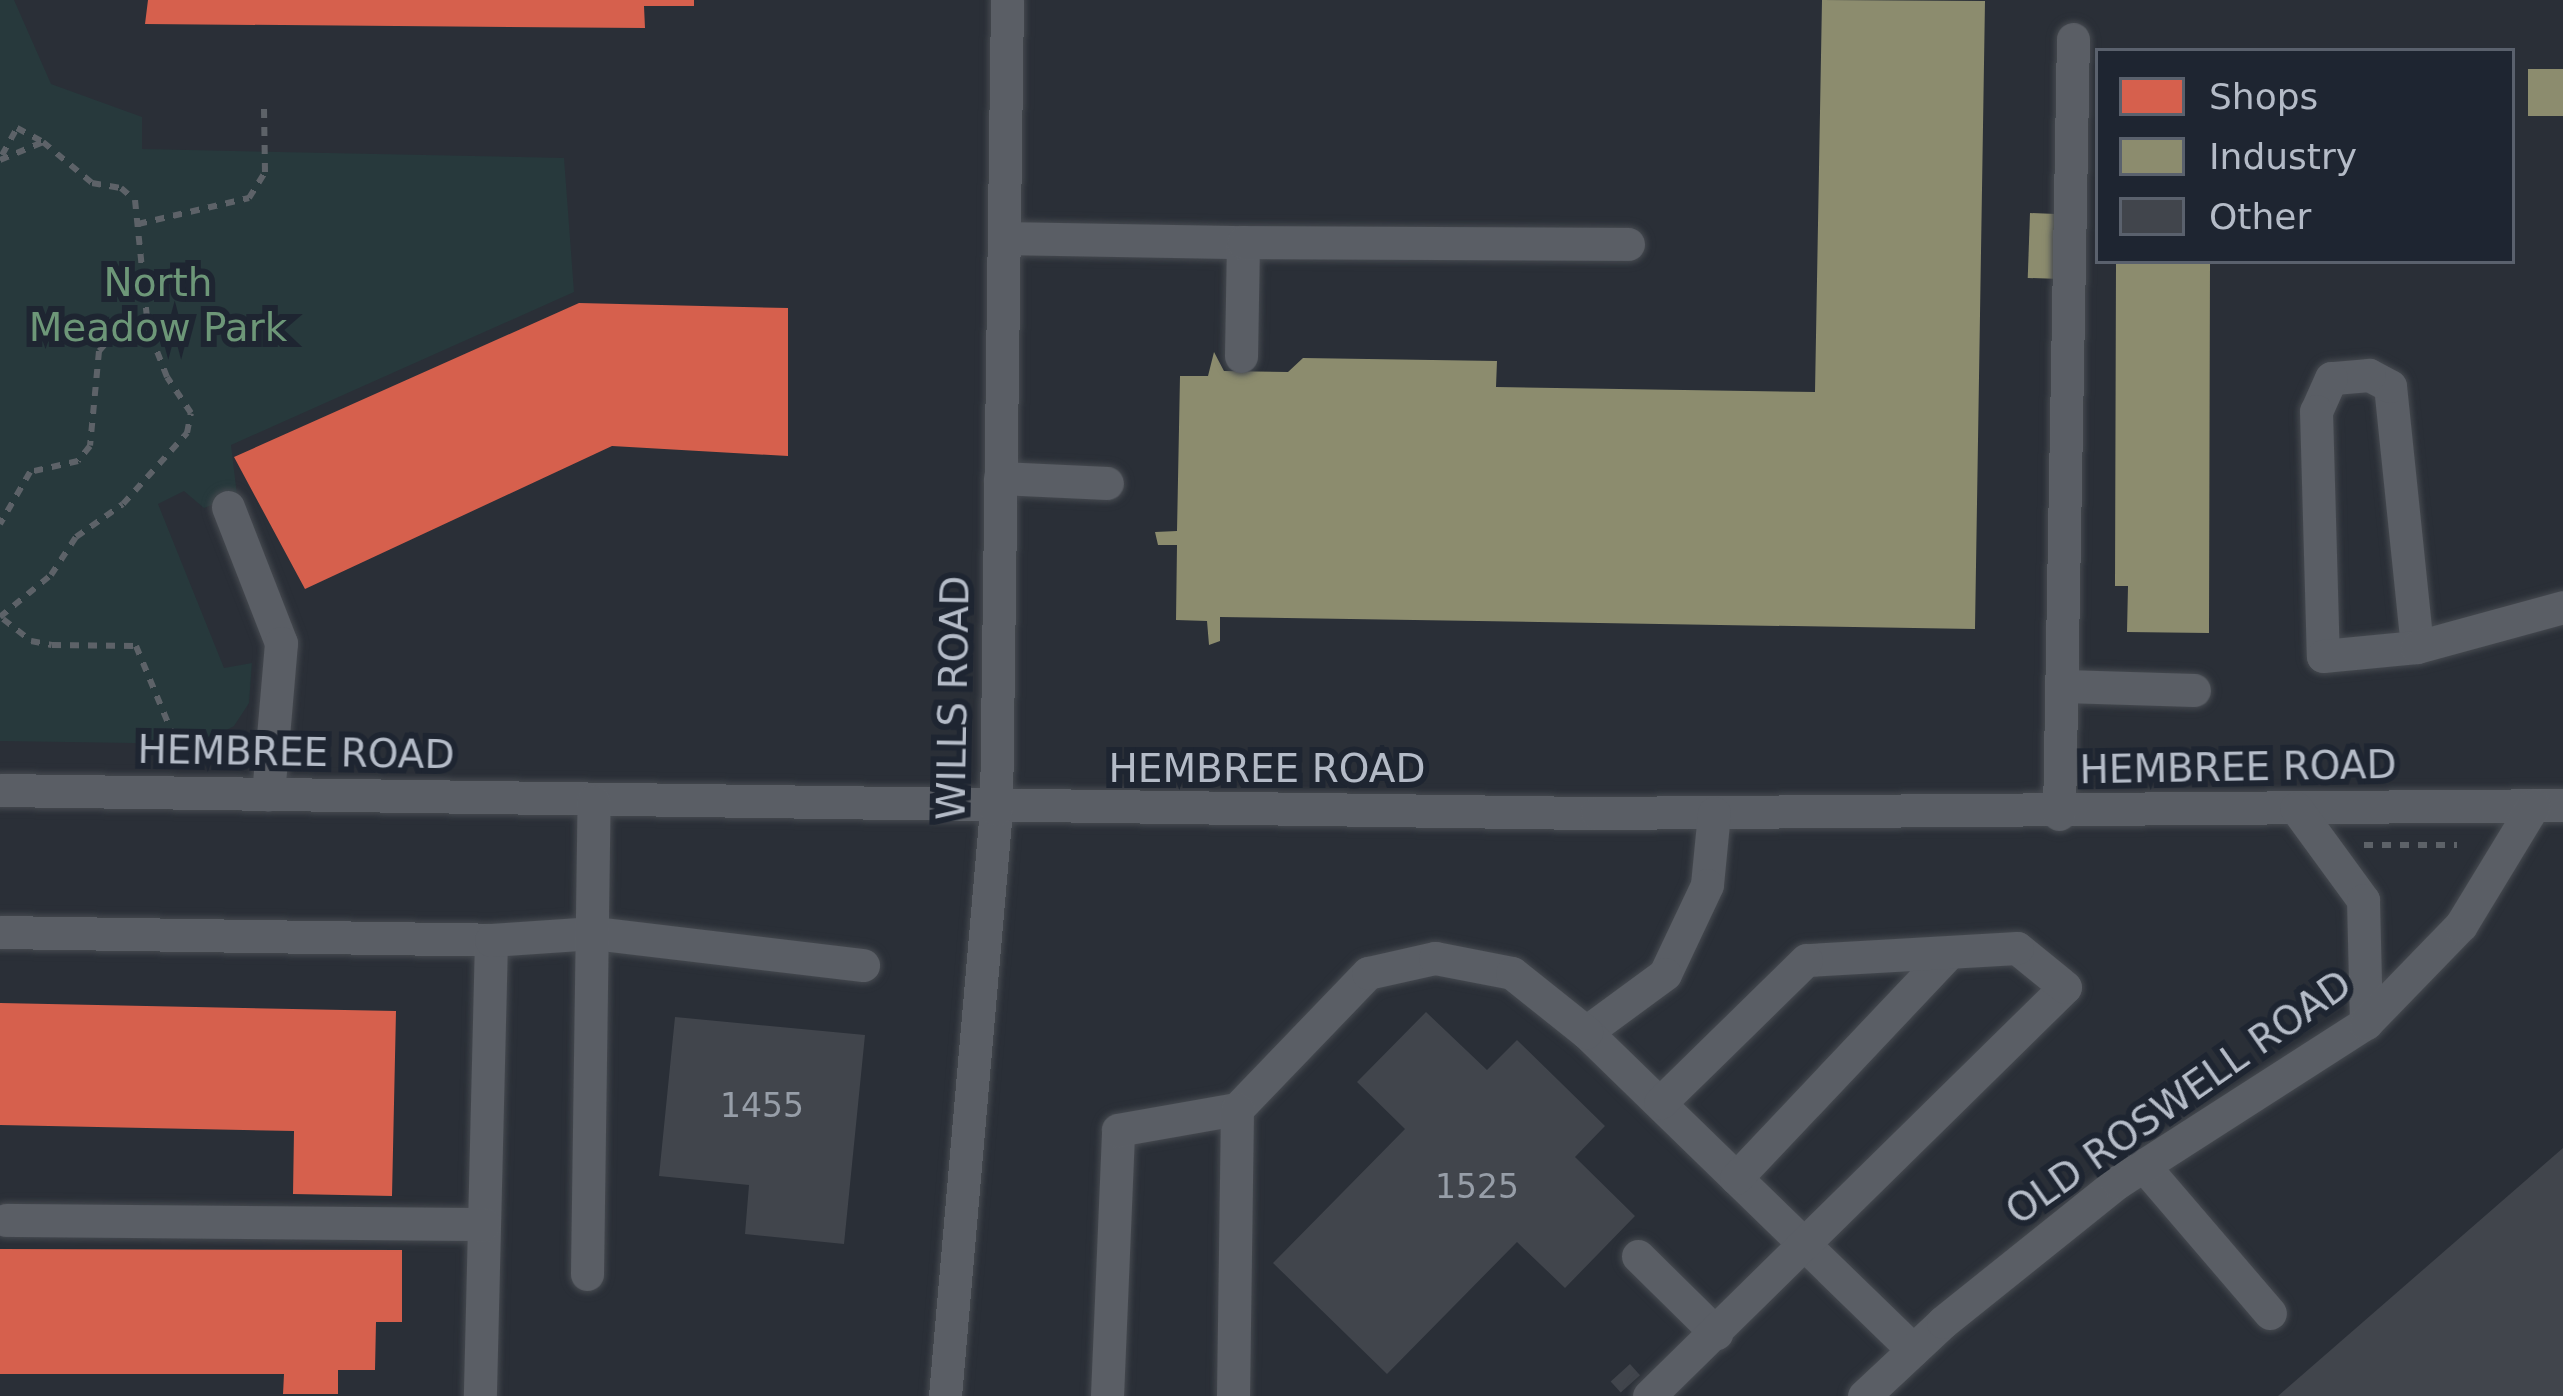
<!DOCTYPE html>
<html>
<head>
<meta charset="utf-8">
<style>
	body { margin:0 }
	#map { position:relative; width:2563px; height:1396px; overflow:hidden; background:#2a2f37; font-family:"DejaVu Sans",sans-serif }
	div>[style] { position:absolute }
	.green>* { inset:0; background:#27393c }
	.shops>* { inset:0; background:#d6604d }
	.industry>* { inset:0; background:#8c8c6e; transform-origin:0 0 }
	.building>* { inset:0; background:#41454c; transform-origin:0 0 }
	.path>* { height:6px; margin-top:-3px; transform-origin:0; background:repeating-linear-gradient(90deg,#5d6268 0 9px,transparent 0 18px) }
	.roads { filter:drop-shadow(0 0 3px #464a50) drop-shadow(0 0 3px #464a50) }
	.minor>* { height:33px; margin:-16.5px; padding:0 16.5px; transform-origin:16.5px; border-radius:16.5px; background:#5a5e65 }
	span { translate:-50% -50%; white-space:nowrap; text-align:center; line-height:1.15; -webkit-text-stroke:12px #1e2531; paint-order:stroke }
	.number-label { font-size:33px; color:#979ea8 }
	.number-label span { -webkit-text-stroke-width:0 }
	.park-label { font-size:39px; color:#6d9778 }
	.street-label { font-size:39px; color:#b4bbc7 }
	.legend { position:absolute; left:2095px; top:48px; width:420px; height:216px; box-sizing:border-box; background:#1e2531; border:3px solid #5a616d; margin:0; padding:15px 21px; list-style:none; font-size:36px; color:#b4bbc7 }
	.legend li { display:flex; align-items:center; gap:24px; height:60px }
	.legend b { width:60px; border:3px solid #5a616d }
</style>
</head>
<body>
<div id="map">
	<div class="green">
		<i style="clip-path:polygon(0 0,14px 0,51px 84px,142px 117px,142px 149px,564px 158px,574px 292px,231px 445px,237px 495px,204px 508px,184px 491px,158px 504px,224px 668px,252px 663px,249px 703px,234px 726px,201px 744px,0 741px)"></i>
	</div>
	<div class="shops">
		<i style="clip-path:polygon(148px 0,694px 0,694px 6px,644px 6px,645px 28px,145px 24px)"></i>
		<i style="clip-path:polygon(579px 303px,788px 308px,788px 456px,612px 446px,305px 589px,234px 457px)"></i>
		<i style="clip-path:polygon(0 1003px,396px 1011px,392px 1196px,293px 1194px,294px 1131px,0 1125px)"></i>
		<i style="clip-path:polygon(0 1249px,402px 1250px,402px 1322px,376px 1322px,375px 1370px,338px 1370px,338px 1394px,283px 1394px,284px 1374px,0 1374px)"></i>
	</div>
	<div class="industry">
		<i style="clip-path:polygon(1822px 0,1985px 1px,1975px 629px,1220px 617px,1220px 641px,1209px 645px,1207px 621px,1176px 620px,1177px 545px,1158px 545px,1155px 532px,1177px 531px,1180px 376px,1208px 376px,1214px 352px,1224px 371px,1288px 372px,1303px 358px,1497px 361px,1496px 387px,1815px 392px)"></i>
		<i style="left:2528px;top:69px;width:35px;height:47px"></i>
		<i style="left:2030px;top:213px;width:26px;height:65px;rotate:2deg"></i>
		<i style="clip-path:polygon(2116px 261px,2210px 261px,2209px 633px,2127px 632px,2128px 586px,2115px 586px)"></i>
	</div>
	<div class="building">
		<i style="clip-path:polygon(1426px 1012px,1487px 1070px,1517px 1040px,1605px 1126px,1575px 1157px,1635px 1216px,1565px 1288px,1517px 1242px,1387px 1374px,1273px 1263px,1405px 1129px,1357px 1082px)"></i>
		<i style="clip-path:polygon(675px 1017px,865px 1035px,844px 1244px,745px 1234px,749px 1185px,659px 1176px)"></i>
		<i style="clip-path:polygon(2563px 1148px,2563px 1396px,2278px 1396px)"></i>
		<i style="left:1630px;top:1364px;width:15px;height:26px;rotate:48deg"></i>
	</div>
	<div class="path">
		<i style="left:2px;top:155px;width:31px;rotate:-61deg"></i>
		<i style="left:17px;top:128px;width:30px;rotate:28deg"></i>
		<i style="left:0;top:160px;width:47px;rotate:-22.7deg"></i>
		<i style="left:43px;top:142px;width:64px;rotate:39.9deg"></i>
		<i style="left:92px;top:183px;width:29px;rotate:10deg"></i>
		<i style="left:121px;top:188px;width:18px;rotate:41deg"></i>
		<i style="left:135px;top:200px;width:129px;rotate:84.2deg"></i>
		<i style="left:148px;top:328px;width:32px;rotate:175deg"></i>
		<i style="left:116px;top:331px;width:26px;rotate:130deg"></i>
		<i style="left:99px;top:351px;width:95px;rotate:95.4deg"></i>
		<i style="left:90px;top:446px;width:19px;rotate:129deg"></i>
		<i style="left:78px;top:461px;width:49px;rotate:167.1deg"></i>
		<i style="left:30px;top:472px;width:60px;rotate:120deg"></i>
		<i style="left:138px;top:224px;width:114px;rotate:-13.2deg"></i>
		<i style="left:249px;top:198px;width:31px;rotate:-58deg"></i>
		<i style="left:265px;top:172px;width:64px;rotate:-90.9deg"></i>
		<i style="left:0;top:617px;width:66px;rotate:-39.5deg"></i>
		<i style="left:51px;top:575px;width:45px;rotate:-56.7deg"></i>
		<i style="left:76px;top:537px;width:57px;rotate:-35.1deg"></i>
		<i style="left:123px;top:504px;width:96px;rotate:-48deg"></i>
		<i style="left:187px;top:433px;width:20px;rotate:-79deg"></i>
		<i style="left:191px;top:413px;width:43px;rotate:-123.7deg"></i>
		<i style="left:167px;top:377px;width:53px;rotate:-111.2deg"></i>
		<i style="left:3px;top:619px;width:36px;rotate:38deg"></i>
		<i style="left:31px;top:641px;width:21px;rotate:11deg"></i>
		<i style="left:52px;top:645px;width:84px;rotate:0.7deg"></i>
		<i style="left:136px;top:646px;width:96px;rotate:67.4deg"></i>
		<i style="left:2364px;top:845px;width:93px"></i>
	</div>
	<div class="roads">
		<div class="minor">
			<i style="left:1004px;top:238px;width:239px;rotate:1deg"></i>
			<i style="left:1243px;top:242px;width:114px;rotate:91deg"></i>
			<i style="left:1243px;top:242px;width:385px;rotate:0.3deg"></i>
			<i style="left:1000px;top:478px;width:107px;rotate:2.7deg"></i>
			<i style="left:228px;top:507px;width:146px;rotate:68.7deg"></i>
			<i style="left:281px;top:643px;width:152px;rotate:94.9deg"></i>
			<i style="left:2417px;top:647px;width:262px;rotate:-95.9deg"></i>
			<i style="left:2390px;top:386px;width:24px;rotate:-152deg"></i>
			<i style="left:2369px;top:375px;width:38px;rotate:175deg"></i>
			<i style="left:2331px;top:378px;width:36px;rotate:114deg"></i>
			<i style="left:2316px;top:411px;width:245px;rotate:88.4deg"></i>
			<i style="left:2323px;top:656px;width:94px;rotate:-5.5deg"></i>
			<i style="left:2417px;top:647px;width:151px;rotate:-15.3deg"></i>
			<i style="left:2065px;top:686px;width:129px;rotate:1.8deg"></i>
			<i style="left:0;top:790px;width:1597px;rotate:0.83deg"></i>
			<i style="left:1597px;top:813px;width:966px;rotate:-0.47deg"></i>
			<i style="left:2296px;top:808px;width:114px;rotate:53.9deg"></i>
			<i style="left:2363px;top:900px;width:123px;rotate:88.6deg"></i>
			<i style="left:1714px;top:813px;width:72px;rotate:95.6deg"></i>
			<i style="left:1707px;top:885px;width:98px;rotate:115.3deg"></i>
			<i style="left:1665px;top:974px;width:98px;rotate:143.7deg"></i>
			<i style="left:1586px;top:1032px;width:456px;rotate:44.2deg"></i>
			<i style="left:2059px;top:814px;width:775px;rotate:-88.97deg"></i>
			<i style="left:0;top:932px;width:491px;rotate:0.9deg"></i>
			<i style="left:491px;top:940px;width:456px;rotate:91.4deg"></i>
			<i style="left:491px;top:940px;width:103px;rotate:-3.9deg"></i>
			<i style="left:594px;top:933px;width:271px;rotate:6.8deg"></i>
			<i style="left:2143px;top:1165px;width:195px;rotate:49.4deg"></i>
			<i style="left:1736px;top:1178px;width:311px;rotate:-46.6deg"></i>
			<i style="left:6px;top:1220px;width:478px;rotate:0.5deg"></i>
			<i style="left:1638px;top:1256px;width:110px;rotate:44.6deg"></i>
			<i style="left:587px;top:1274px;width:473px;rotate:-89.2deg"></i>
			<i style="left:945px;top:1396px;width:589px;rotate:-85.03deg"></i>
			<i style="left:996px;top:809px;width:809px;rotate:-89.22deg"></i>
			<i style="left:1107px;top:1396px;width:266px;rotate:-87.6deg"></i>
			<i style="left:1118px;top:1130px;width:121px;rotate:-10deg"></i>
			<i style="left:1237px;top:1109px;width:189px;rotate:-46.1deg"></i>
			<i style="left:1368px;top:973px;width:69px;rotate:-12.6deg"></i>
			<i style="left:1435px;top:958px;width:78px;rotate:11deg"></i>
			<i style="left:1512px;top:973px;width:95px;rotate:38.6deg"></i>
			<i style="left:1233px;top:1396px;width:287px;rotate:-89.2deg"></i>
			<i style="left:1649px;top:1396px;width:583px;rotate:-44.51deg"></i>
			<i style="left:2065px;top:987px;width:62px;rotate:-140.9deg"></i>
			<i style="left:2017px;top:948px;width:211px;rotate:176.7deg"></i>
			<i style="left:1806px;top:960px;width:204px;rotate:135.6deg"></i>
			<i style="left:1864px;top:1396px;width:108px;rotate:-43.1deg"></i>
			<i style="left:1943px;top:1322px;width:224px;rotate:-38.7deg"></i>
			<i style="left:2118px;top:1182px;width:295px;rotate:-32.7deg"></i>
			<i style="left:2366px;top:1023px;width:136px;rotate:-45.9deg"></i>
			<i style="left:2461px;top:925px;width:140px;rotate:-58.7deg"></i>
		</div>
	</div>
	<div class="number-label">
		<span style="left:762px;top:1106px">1455</span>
		<span style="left:1477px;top:1187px">1525</span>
	</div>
	<div class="park-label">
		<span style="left:158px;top:306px">North<br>Meadow Park</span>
	</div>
	<div class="street-label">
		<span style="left:954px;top:698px;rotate:-89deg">WILLS ROAD</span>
		<span style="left:296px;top:753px;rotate:1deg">HEMBREE ROAD</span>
		<span style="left:2238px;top:768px;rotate:-1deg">HEMBREE ROAD</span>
		<span style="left:1267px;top:769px">HEMBREE ROAD</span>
		<span style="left:2179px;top:1098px;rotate:-35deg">OLD ROSWELL ROAD</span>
	</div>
	<ul class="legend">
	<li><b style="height:33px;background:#d6604d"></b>Shops</li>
	<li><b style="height:33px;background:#8c8c6e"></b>Industry</li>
	<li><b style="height:33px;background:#41454c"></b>Other</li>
	</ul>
</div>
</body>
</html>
